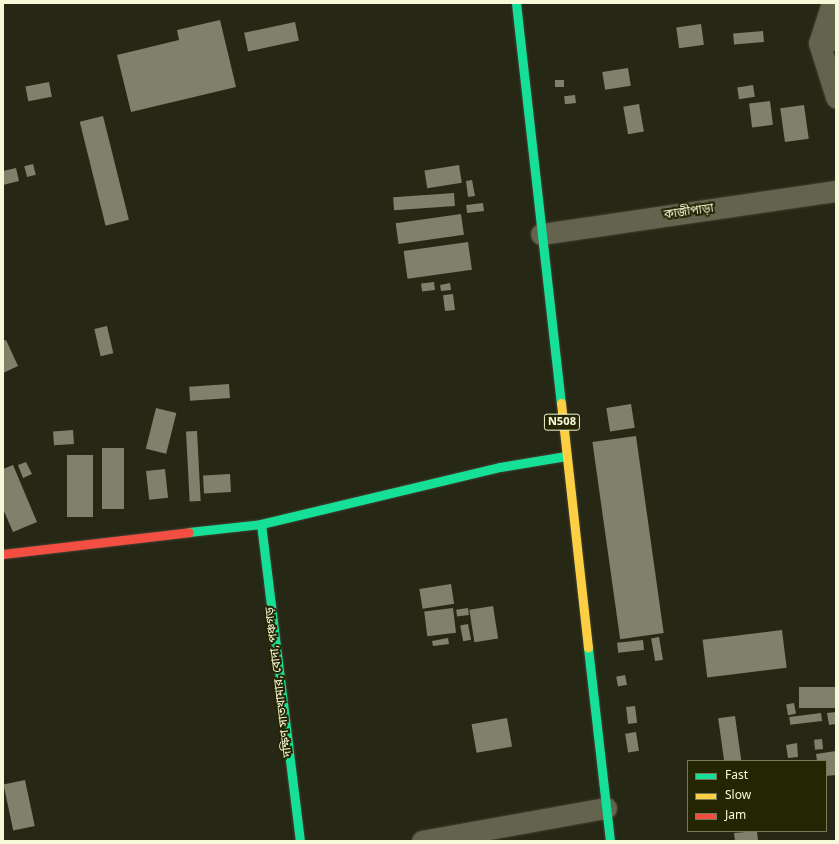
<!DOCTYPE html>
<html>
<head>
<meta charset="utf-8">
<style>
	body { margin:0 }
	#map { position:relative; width:839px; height:844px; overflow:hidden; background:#272715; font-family:Georgia,"Noto Sans Bengali",serif }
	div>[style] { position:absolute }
	.building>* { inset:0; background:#80806b; transform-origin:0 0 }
	.roads { filter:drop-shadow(0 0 1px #424233) drop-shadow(0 0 1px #424233) }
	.street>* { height:21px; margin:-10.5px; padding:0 10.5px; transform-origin:10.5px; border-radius:10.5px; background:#63634e }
	.fast>* { height:9px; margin:-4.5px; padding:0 4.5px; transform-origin:4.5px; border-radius:4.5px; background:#16e098 }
	.slow>* { height:9px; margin:-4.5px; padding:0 4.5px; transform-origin:4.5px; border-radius:4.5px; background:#ffcf43 }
	.jam>* { height:9px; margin:-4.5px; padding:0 4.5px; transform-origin:4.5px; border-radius:4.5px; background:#f24e42 }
	span { translate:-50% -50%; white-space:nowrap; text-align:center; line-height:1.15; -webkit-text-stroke:4px #242503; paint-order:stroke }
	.shield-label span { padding:1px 3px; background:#242503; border:1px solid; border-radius:3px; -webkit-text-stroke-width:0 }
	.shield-label { font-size:11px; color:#f6f8d7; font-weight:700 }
	.street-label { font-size:12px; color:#f6f8d7 }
	.frame { position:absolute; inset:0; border:4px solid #f6f8d7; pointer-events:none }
	.legend { position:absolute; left:687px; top:760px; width:140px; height:72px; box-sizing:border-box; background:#242503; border:1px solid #787958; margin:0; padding:5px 7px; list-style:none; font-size:12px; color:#f6f8d7 }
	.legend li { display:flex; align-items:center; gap:8px; height:20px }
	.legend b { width:20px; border:1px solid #787958 }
</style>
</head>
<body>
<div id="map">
	<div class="building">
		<i style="clip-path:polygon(220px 20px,236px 87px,131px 112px,117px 55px,179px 40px,177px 30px)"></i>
		<i style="left:295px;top:22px;width:19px;height:52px;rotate:78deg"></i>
		<i style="left:701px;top:24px;width:21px;height:25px;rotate:82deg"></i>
		<i style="left:763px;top:31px;width:11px;height:30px;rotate:85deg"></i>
		<i style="left:628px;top:68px;width:18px;height:26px;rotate:81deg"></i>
		<i style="left:564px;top:80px;width:7px;height:9px;rotate:90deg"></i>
		<i style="left:49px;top:82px;width:15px;height:24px;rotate:79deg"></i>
		<i style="left:753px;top:85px;width:12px;height:16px;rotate:81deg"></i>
		<i style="left:575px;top:95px;width:8px;height:11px;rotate:83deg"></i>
		<i style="left:770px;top:101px;width:24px;height:21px;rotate:83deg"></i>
		<i style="left:639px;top:104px;width:28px;height:16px;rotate:80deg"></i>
		<i style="left:804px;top:105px;width:34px;height:24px;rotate:82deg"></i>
		<i style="left:103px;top:116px;width:107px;height:24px;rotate:76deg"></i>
		<i style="left:33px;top:164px;width:11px;height:9px;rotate:75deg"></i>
		<i style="left:459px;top:165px;width:18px;height:35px;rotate:81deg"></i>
		<i style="clip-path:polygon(16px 168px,19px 181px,3px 185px,3px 171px)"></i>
		<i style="clip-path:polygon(472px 180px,475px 196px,468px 197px,466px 181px)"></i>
		<i style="left:454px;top:193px;width:13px;height:61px;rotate:86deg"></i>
		<i style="left:483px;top:203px;width:8px;height:17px;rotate:83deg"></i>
		<i style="left:461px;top:214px;width:21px;height:66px;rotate:82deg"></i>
		<i style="left:468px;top:242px;width:28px;height:65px;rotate:82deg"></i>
		<i style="left:434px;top:282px;width:8px;height:13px;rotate:83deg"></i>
		<i style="clip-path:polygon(450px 283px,451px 290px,441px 291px,440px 285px)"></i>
		<i style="left:453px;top:294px;width:16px;height:10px;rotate:83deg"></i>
		<i style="left:107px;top:326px;width:28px;height:13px;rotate:77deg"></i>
		<i style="clip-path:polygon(6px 340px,18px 366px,3px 373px,3px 341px)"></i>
		<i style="left:229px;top:384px;width:14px;height:40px;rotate:86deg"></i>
		<i style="left:631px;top:404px;width:24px;height:25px;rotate:81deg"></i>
		<i style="left:156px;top:408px;width:21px;height:42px;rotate:14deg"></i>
		<i style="left:73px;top:430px;width:14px;height:20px;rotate:86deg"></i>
		<i style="left:197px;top:431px;width:70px;height:11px;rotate:87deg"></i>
		<i style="left:636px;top:436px;width:199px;height:44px;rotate:82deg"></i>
		<i style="left:102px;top:448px;width:22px;height:61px"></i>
		<i style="left:67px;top:455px;width:26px;height:62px"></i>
		<i style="clip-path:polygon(26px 462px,32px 474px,23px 478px,18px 465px)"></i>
		<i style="clip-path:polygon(13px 465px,37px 522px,13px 532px,3px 509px,3px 469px)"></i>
		<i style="left:165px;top:469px;width:29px;height:19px;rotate:84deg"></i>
		<i style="left:230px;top:474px;width:18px;height:27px;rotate:87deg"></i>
		<i style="left:451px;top:584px;width:20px;height:32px;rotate:81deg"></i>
		<i style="left:493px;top:606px;width:33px;height:24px;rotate:81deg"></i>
		<i style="left:453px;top:608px;width:25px;height:29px;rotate:83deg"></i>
		<i style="left:468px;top:608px;width:7px;height:12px;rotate:82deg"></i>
		<i style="left:468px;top:624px;width:16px;height:8px;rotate:79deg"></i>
		<i style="left:782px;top:630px;width:38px;height:80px;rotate:83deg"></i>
		<i style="left:659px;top:637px;width:23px;height:8px;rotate:80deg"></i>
		<i style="clip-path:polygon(448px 638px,449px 644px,433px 646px,432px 641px)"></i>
		<i style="left:643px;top:640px;width:10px;height:26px;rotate:84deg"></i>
		<i style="left:625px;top:675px;width:10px;height:9px;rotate:79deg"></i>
		<i style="left:836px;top:687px;width:21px;height:37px;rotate:90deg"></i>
		<i style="left:794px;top:703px;width:11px;height:8px;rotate:80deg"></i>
		<i style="left:635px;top:706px;width:17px;height:9px;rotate:83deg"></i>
		<i style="clip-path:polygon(836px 712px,836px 724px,829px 725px,827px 713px)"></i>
		<i style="left:821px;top:713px;width:8px;height:32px;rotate:83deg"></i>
		<i style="left:735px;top:716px;width:45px;height:17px;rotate:82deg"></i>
		<i style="left:507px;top:718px;width:29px;height:36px;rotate:80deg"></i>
		<i style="left:636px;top:732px;width:19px;height:11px;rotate:81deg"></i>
		<i style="left:822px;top:739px;width:10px;height:8px;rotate:84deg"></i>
		<i style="clip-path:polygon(797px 743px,798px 757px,788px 758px,786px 745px)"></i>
		<i style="clip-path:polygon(836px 751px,836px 775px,826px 776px,826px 761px,817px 761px,816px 754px)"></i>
		<i style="left:25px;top:780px;width:47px;height:22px;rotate:78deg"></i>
		<i style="clip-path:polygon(757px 831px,758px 841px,735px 841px,734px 833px)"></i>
	</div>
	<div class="roads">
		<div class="street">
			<i style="left:832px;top:3px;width:42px;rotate:108deg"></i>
			<i style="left:819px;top:43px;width:17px;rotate:-13deg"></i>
			<i style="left:819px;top:43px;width:57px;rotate:72.5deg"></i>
			<i style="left:541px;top:234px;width:298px;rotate:-8.3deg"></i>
			<i style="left:422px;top:841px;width:187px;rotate:-10.2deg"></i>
		</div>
		<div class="fast">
			<i style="left:516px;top:3px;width:403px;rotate:83.6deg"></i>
			<i style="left:261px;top:524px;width:319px;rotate:83deg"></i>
			<i style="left:189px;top:532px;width:72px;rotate:-6.3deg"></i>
			<i style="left:261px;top:524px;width:246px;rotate:-13.4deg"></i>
			<i style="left:500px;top:467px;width:67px;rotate:-9.5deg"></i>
			<i style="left:588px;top:648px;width:194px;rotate:83.5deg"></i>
		</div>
		<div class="slow">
			<i style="left:561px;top:403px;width:246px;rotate:83.7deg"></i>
		</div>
		<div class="jam">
			<i style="left:3px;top:554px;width:187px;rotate:-6.7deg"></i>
		</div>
	</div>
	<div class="shield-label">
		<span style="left:562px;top:422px">N508</span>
	</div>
	<div class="street-label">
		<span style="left:689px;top:213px;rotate:-8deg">কাজীপাড়া</span>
		<span style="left:280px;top:682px;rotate:-97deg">দক্ষিণ সাতখামার, বোদা, পঞ্চগড়</span>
	</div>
	<div class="frame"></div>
	<ul class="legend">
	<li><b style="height:5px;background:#16e098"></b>Fast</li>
	<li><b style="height:5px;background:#ffcf43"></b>Slow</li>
	<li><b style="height:5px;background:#f24e42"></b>Jam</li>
	</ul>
</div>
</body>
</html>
